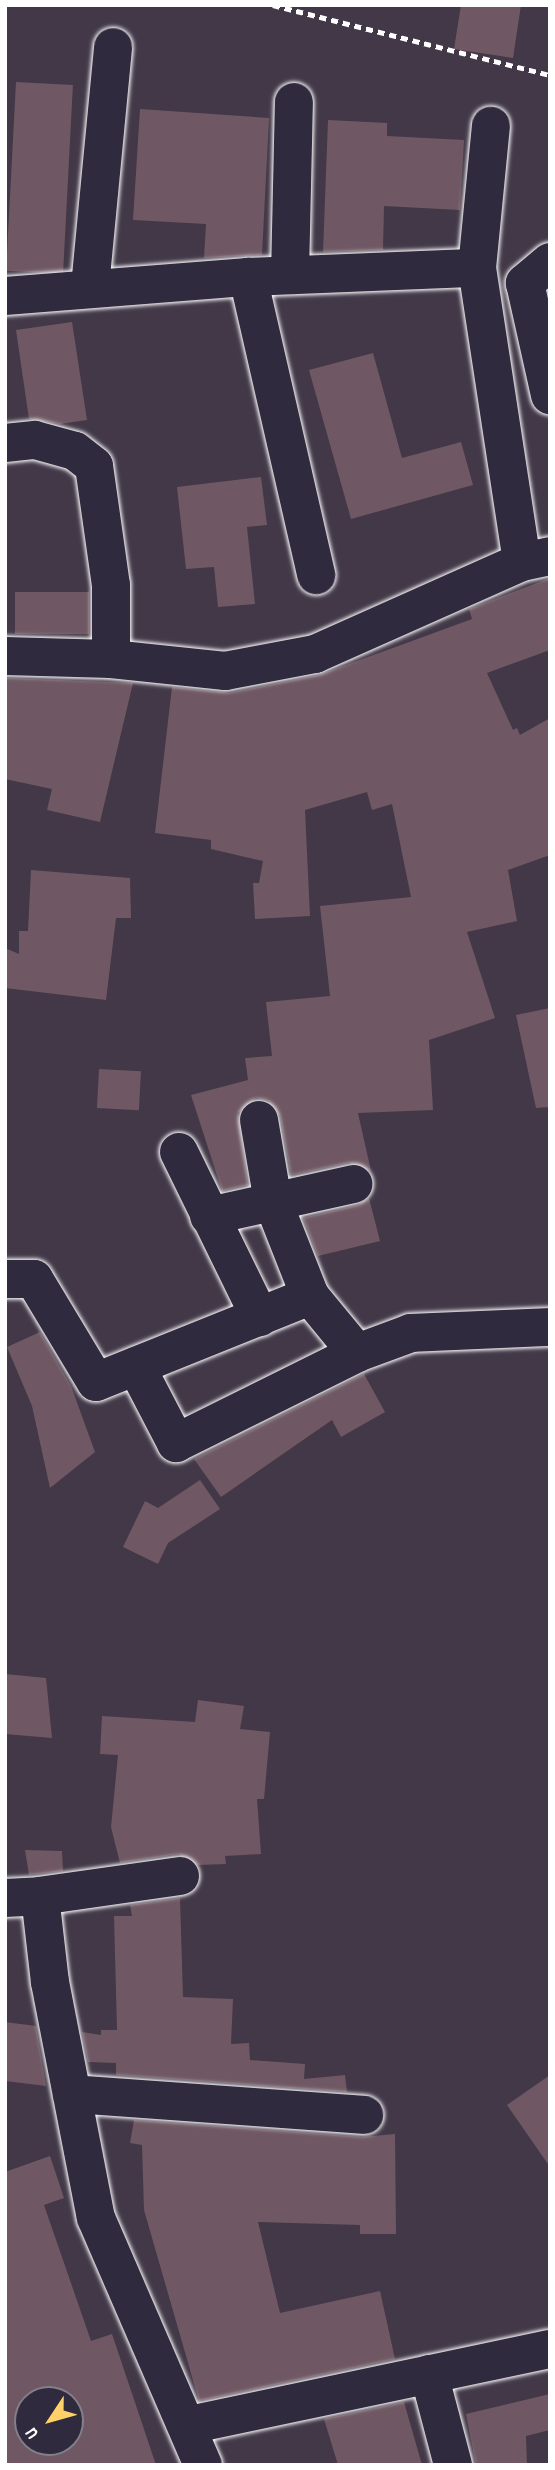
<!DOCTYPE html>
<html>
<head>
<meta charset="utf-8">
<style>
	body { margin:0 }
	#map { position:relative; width:555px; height:2470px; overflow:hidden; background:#423848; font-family:Dekko,sans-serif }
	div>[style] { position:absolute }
	.building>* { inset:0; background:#6f5863; transform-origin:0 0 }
	.path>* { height:4.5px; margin-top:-2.25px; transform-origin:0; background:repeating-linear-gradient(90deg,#fff 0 7px,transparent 0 12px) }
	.roads { filter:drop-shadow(0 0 2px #fff) drop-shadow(0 0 2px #fff) }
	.minor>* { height:38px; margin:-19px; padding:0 19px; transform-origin:19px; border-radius:19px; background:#2f2a3d }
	span { translate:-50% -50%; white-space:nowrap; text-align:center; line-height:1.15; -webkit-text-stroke:5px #2f2a3d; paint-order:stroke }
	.frame { position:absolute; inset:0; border:7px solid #fff; pointer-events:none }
	.north { position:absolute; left:14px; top:2386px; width:70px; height:70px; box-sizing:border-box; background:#2f2a3d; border:2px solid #827f8b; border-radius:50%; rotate:234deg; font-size:19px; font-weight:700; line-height:28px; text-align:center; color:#fff }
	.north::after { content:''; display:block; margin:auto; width:24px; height:32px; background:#ffd166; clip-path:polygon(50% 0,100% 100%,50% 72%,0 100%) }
</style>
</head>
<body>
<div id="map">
	<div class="building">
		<i style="clip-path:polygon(461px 5px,521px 5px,513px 58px,454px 49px)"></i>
		<i style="left:16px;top:82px;width:57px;height:189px;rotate:3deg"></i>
		<i style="clip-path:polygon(140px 109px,269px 118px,262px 255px,204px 258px,206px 224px,133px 220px)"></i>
		<i style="clip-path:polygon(328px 120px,387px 123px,387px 136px,464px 140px,460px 210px,384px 206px,383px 250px,323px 252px)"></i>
		<i style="clip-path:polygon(72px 322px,87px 420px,60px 424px,29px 419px,16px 330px)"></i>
		<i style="clip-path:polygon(373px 353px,402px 458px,461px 442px,473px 485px,351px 519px,309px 370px)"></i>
		<i style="clip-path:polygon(261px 477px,267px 525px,247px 527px,255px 604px,218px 607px,214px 567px,186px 569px,177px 487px)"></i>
		<i style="clip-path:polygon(550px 578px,550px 650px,487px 673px,513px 730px,517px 728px,520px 735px,550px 718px,550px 855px,508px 870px,517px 921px,467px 932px,495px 1018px,429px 1040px,433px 1110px,358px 1113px,371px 1171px,349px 1163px,291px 1175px,280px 1116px,267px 1100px,256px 1098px,238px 1113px,248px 1185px,222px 1191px,191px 1095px,248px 1080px,245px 1058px,272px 1056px,266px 1002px,330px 996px,320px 906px,411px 897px,392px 804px,372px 810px,367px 792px,305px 810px,310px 916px,255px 919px,253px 883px,259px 883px,263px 861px,211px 849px,211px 840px,155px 833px,172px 687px,229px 693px,319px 675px,472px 619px,469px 609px)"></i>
		<i style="left:15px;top:592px;width:74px;height:42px"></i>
		<i style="clip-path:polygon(5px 678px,133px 683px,100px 822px,47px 810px,52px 789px,5px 779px)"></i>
		<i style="clip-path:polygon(31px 870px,130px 878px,131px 918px,116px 918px,106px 1000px,5px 988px,5px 948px,19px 954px,19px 931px,28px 931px)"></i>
		<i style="clip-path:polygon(550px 1008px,550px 1107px,536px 1108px,516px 1015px)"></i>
		<i style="left:99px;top:1069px;width:42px;height:39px;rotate:3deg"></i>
		<i style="clip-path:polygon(369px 1198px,380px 1241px,318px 1256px,303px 1218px,358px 1205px)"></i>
		<i style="clip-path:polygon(40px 1332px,71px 1386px,95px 1452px,50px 1488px,32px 1406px,7px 1347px)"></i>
		<i style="clip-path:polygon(364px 1374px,385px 1412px,341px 1437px,332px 1420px,221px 1497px,194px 1459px)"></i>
		<i style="clip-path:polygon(200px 1480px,220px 1509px,168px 1543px,158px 1564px,123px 1547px,145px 1501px,158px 1508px)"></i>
		<i style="clip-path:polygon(5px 1674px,46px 1678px,52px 1738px,5px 1734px)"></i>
		<i style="clip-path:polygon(198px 1700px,244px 1706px,240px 1729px,270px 1732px,264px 1799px,257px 1799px,261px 1854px,225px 1856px,226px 1864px,198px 1865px,178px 1854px,120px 1863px,111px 1827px,118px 1755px,100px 1754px,102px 1716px,195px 1722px)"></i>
		<i style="clip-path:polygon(25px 1850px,62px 1851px,63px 1871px,29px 1875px)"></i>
		<i style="clip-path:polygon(180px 1898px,183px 1997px,233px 1999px,231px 2044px,249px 2043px,250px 2060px,305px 2064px,304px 2079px,345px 2075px,347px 2092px,116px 2075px,116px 2063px,88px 2062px,82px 2032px,101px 2035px,101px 2030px,117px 2030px,114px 1916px,132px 1916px,130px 1905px)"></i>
		<i style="clip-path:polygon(5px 2022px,36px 2026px,46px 2086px,5px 2081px)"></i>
		<i style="clip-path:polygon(550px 2075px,550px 2167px,507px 2105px)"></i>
		<i style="clip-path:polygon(134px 2120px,362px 2137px,395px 2134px,396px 2234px,360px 2234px,360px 2225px,258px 2222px,280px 2313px,380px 2291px,395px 2359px,199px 2401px,144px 2210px,142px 2145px,130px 2143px)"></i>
		<i style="clip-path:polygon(evenodd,50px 2156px,64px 2198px,44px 2205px,91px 2341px,112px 2334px,156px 2465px,5px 2465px,5px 2172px,50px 2156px,28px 2400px,70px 2400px,70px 2442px,28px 2442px,28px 2400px)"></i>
		<i style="clip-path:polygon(550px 2394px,550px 2430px,526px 2436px,527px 2465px,476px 2465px,466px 2414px)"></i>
		<i style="clip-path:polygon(404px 2402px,422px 2465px,338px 2465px,324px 2419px)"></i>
	</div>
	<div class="path">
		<i style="left:273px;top:5px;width:286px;rotate:14.2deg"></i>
	</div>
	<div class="roads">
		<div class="minor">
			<i style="left:550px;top:262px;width:33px;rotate:140deg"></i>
			<i style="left:525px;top:283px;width:115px;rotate:77.4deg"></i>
			<i style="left:477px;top:268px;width:143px;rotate:-84.4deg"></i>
			<i style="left:290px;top:275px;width:173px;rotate:-88.7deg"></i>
			<i style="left:248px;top:277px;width:306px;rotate:77.1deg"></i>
			<i style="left:90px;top:287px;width:241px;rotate:-84.5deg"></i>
			<i style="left:5px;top:296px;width:244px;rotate:-4.5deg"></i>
			<i style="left:248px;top:277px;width:229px;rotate:-2.3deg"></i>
			<i style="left:477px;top:268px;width:297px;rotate:81.3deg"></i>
			<i style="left:5px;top:443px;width:30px;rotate:-6deg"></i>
			<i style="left:35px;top:440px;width:41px;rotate:15.4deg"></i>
			<i style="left:75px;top:451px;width:24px;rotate:38deg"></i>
			<i style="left:94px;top:466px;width:120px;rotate:81.9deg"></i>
			<i style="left:111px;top:585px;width:74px;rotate:90deg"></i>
			<i style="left:5px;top:656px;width:106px;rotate:1.6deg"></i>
			<i style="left:111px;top:659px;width:115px;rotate:6deg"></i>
			<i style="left:225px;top:671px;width:92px;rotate:-10.7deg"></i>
			<i style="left:315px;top:654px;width:227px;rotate:-24deg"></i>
			<i style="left:522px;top:562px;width:29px;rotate:-12deg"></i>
			<i style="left:259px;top:1120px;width:83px;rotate:80.3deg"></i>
			<i style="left:273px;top:1202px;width:101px;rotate:68.5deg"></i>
			<i style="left:310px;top:1296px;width:74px;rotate:50.5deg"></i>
			<i style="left:179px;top:1152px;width:184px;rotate:63.9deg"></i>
			<i style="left:209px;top:1216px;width:148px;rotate:-12.5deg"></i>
			<i style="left:5px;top:1279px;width:29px"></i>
			<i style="left:34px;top:1279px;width:120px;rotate:59deg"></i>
			<i style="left:96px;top:1382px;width:231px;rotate:-21.9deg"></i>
			<i style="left:136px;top:1366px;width:87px;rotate:62.5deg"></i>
			<i style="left:176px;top:1443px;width:202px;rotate:-26.4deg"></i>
			<i style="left:357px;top:1353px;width:58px;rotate:-20.3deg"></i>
			<i style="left:411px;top:1333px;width:139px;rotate:-2.5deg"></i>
			<i style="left:180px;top:1876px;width:141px;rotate:171.9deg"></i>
			<i style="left:40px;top:1896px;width:87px;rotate:83.4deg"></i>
			<i style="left:50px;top:1982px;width:240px;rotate:79deg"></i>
			<i style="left:96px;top:2218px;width:269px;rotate:66.6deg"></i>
			<i style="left:5px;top:1898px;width:35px;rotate:-3deg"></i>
			<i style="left:72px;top:2094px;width:293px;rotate:4.1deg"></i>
			<i style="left:429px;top:2374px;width:94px;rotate:75.2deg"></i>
			<i style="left:189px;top:2425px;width:369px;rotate:-11.9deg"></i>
		</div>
	</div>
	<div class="frame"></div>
	<div class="north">U</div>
</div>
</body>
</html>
